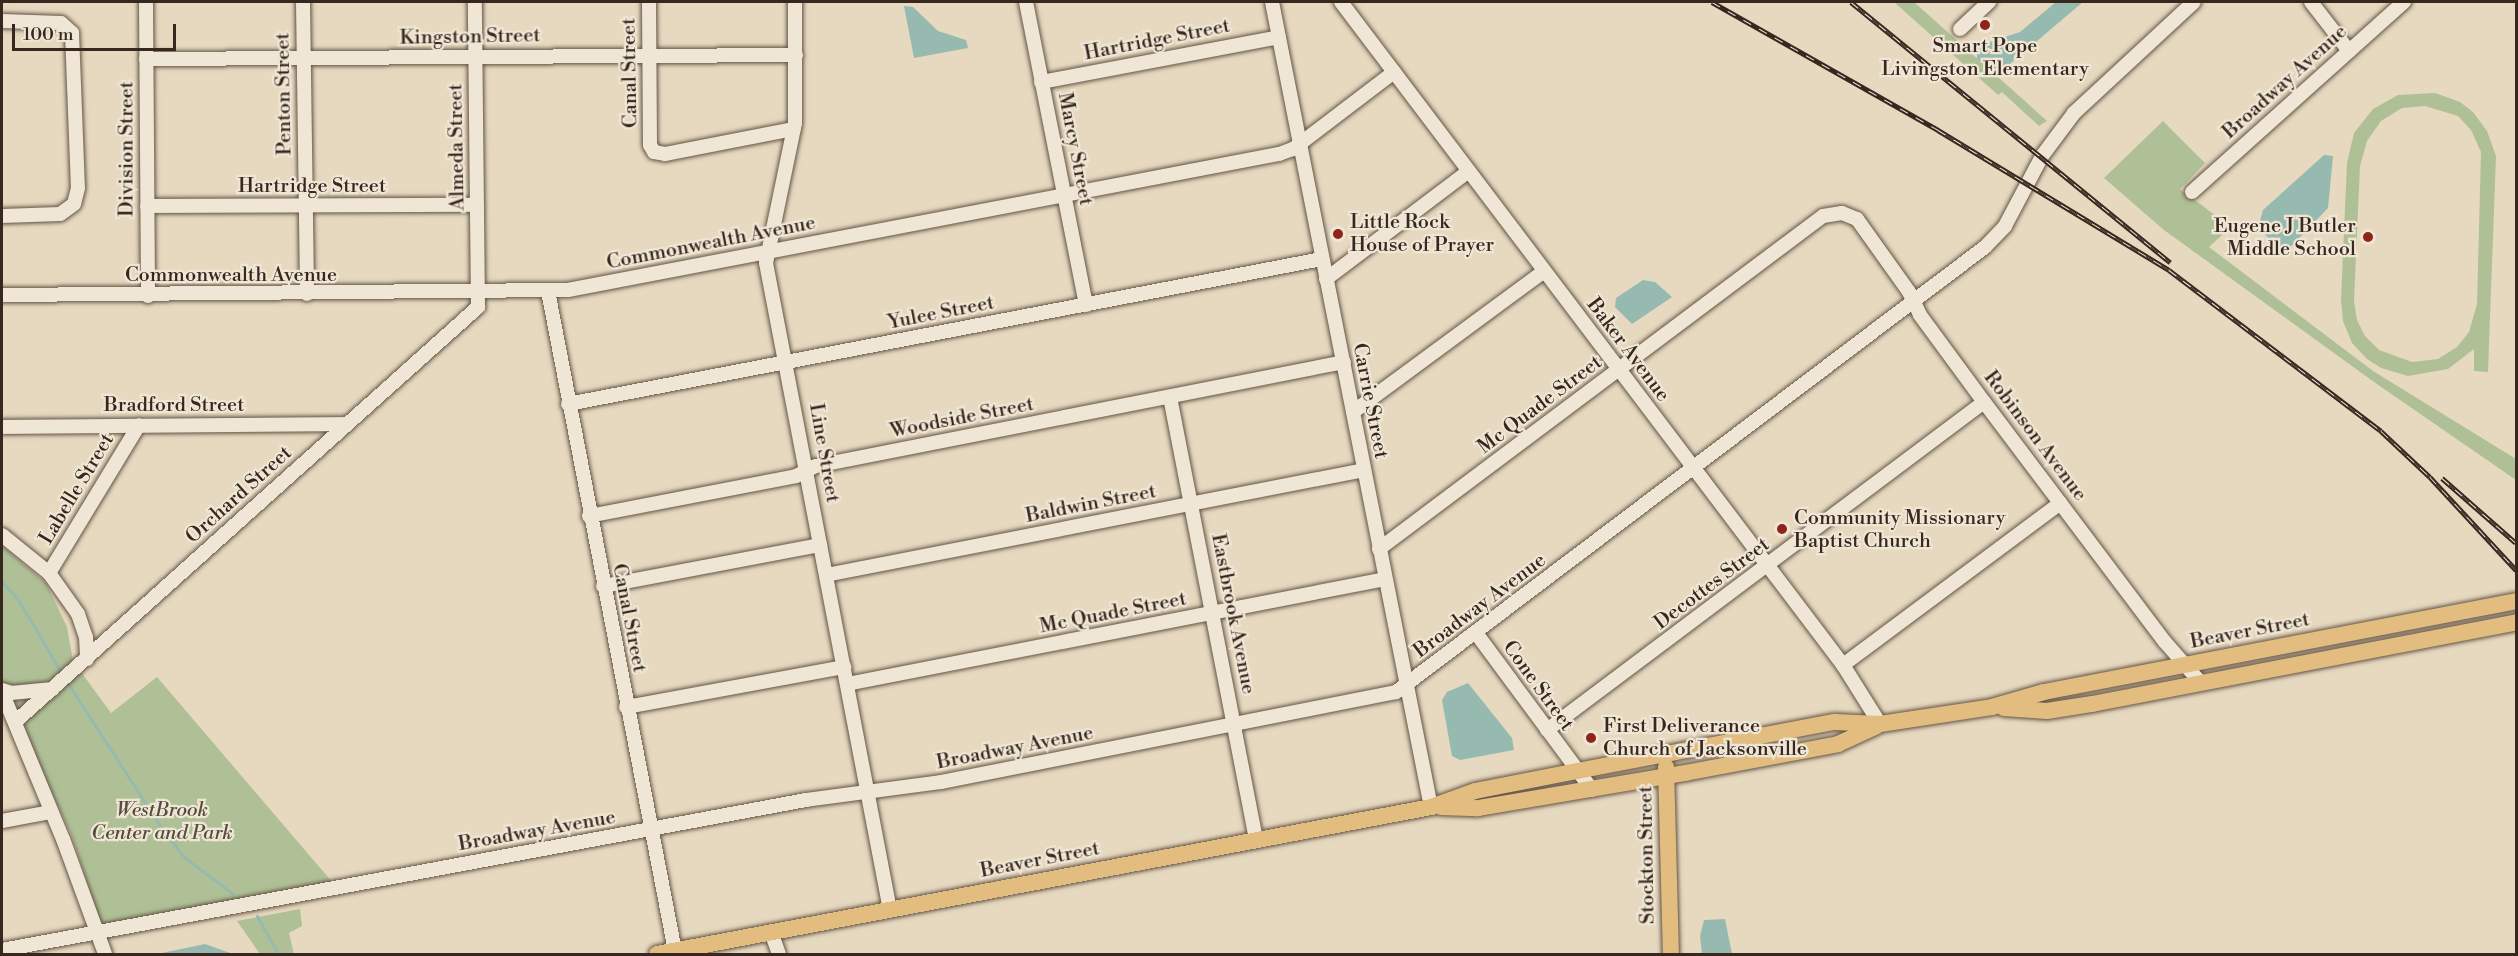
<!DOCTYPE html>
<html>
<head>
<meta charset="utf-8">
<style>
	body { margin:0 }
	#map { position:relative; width:2518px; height:956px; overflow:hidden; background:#e6d9bf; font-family:"Libre Bodoni",serif }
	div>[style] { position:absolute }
	.green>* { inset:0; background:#b0c096 }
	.water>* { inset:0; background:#96baaf }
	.stream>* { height:3px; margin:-1.5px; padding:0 1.5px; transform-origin:1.5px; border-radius:1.5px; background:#96baaf }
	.roads { filter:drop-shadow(0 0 2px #635446) drop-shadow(0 0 2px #635446) }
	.minor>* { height:14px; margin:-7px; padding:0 7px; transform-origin:7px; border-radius:7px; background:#efe6d5 }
	.major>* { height:16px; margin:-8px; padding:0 8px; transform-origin:8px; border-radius:8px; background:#e3bc80 }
	.rail>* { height:5px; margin-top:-2.5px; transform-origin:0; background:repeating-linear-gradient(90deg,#efe6d5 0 9px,#37271e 0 18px); box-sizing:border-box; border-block:2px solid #37271e }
	.dots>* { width:16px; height:16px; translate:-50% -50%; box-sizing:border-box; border:3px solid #efe6d5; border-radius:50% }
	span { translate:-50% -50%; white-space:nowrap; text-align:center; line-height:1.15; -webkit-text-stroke:4.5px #efe6d5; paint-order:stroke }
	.street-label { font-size:20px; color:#37271e }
	.poi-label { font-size:20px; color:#37271e }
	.left { translate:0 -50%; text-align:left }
	.right { translate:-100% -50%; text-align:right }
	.park-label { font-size:20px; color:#554d3c; font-style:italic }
	.frame { position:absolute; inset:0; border:3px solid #37271e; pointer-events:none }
	.scale { position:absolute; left:12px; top:24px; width:164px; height:27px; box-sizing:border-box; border:3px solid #37271e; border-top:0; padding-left:8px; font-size:18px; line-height:21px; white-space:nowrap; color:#37271e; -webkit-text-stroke:4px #efe6d5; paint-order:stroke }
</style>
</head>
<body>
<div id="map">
	<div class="green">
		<i style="clip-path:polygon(1894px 2px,1914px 2px,2047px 121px,2039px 126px,2002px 92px,1998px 95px)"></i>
		<i style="clip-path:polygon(evenodd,2435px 93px,2460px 102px,2473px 112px,2487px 131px,2496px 156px,2488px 372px,2474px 371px,2474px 349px,2448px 369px,2408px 376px,2381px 368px,2367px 359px,2352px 343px,2343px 321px,2341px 300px,2347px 163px,2354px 133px,2373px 109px,2398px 95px,2435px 93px,2425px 106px,2458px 116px,2471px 130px,2481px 152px,2477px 304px,2469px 332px,2457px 347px,2438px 359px,2412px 362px,2379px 350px,2365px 336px,2357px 320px,2354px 301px,2360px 166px,2367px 141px,2381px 121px,2402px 108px,2425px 106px)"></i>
		<i style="clip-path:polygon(2163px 121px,2205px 163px,2180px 189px,2231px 227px,2209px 247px,2373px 371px,2516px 459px,2516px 480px,2374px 382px,2164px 230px,2104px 178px)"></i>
		<i style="clip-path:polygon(2px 546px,46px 583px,67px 627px,73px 661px,111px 713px,157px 677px,333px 883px,101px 925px,72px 836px,2px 684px)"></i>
		<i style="clip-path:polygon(300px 909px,302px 926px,289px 933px,294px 954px,260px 954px,237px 921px)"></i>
	</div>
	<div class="water">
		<i style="clip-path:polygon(2056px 2px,2083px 2px,1997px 75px,1977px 59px,1977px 51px,1987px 43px,2020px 32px)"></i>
		<i style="clip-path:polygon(904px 6px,913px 7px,938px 31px,966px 40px,968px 48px,914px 58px)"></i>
		<i style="clip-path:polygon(2324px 155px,2333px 156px,2328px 208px,2283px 255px,2262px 231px,2260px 221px,2263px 210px)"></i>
		<i style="clip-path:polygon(1643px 280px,1655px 282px,1672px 297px,1632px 324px,1615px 307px,1616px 298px)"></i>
		<i style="clip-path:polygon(1468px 683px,1512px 738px,1514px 750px,1460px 760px,1452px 756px,1442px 700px,1447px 692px)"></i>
		<i style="clip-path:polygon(1725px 919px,1732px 954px,1702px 954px,1700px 936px,1704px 920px)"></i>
		<i style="clip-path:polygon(205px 944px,233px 954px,157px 954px)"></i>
	</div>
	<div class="stream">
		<i style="left:2px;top:582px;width:25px;rotate:48deg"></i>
		<i style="left:19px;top:601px;width:81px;rotate:59.6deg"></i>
		<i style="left:67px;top:682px;width:179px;rotate:57.1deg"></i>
		<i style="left:164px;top:832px;width:33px;rotate:51deg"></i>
		<i style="left:185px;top:858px;width:59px;rotate:36.7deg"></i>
		<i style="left:257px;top:916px;width:43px;rotate:61.1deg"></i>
	</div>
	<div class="roads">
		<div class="minor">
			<i style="left:146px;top:2px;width:294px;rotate:89.6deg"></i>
			<i style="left:303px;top:2px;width:292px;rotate:89.2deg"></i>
			<i style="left:649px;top:2px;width:143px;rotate:89.6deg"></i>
			<i style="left:650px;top:145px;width:8px;rotate:60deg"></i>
			<i style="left:654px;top:152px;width:11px;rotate:10deg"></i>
			<i style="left:665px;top:154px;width:131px;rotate:-11deg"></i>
			<i style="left:795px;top:2px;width:121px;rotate:90deg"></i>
			<i style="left:795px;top:123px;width:143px;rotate:101.7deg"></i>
			<i style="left:766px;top:263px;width:659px;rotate:79.15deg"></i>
			<i style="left:1026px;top:2px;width:309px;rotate:78.8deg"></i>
			<i style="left:1272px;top:2px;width:821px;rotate:78.83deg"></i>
			<i style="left:1341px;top:2px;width:832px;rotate:52.87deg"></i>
			<i style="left:1843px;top:665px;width:70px;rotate:57.9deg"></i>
			<i style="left:2311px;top:2px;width:62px;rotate:52.2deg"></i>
			<i style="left:2px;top:21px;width:59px;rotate:1.9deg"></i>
			<i style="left:61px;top:23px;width:15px;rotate:42deg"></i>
			<i style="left:72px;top:33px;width:155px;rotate:87.8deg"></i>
			<i style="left:78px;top:188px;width:16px;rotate:104deg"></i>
			<i style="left:74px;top:204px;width:17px;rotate:144deg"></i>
			<i style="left:60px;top:214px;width:58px;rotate:178deg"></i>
			<i style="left:1960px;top:29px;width:40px;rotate:-43deg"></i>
			<i style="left:146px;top:59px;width:650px;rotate:-0.35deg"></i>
			<i style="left:1041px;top:82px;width:242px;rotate:-10.7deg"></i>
			<i style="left:2192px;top:192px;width:285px;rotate:-41.9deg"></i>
			<i style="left:147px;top:206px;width:330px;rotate:-0.2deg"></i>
			<i style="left:1326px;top:279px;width:179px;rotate:-37.1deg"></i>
			<i style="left:548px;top:291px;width:672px;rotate:79.11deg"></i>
			<i style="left:2px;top:295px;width:566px;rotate:-0.51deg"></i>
			<i style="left:568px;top:290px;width:724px;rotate:-10.83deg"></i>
			<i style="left:1279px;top:154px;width:15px;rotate:-20deg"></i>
			<i style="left:1293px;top:149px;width:127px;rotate:-37.3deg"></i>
			<i style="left:1170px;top:397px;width:450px;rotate:79deg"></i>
			<i style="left:568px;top:404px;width:768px;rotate:-10.89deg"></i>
			<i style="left:1353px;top:412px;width:237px;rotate:-36.4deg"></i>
			<i style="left:2px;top:427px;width:344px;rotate:-0.5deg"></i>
			<i style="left:589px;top:516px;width:211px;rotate:-10.9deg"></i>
			<i style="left:796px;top:476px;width:22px;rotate:-27deg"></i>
			<i style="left:816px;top:466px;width:538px;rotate:-11.14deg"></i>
			<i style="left:2px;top:535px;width:60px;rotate:39deg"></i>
			<i style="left:49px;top:573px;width:50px;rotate:54.7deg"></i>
			<i style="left:78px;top:614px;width:24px;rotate:71deg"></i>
			<i style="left:86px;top:637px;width:22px;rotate:87deg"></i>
			<i style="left:1379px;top:549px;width:555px;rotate:-36.87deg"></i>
			<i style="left:1823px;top:216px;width:19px;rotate:-9deg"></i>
			<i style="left:1842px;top:213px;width:16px;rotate:22deg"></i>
			<i style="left:1857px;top:219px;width:90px;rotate:54.5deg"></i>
			<i style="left:1909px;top:292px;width:25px;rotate:64deg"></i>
			<i style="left:1920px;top:315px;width:108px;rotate:53.7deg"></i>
			<i style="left:1984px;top:402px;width:301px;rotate:53deg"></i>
			<i style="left:2165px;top:642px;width:55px;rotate:48.7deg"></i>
			<i style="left:49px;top:573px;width:173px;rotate:-58.7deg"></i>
			<i style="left:826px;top:575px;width:548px;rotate:-11.04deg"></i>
			<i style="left:603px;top:586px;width:221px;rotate:-10.7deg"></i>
			<i style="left:1476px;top:633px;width:195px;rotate:53.5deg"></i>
			<i style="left:1843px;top:665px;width:271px;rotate:-36.7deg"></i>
			<i style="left:847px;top:684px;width:548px;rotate:-11.04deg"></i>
			<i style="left:2px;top:690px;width:9px;rotate:18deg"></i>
			<i style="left:11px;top:693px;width:42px;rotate:-5.4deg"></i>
			<i style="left:2px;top:692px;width:159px;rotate:67.5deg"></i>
			<i style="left:63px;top:839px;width:122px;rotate:69.9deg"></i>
			<i style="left:626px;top:707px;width:222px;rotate:-10.4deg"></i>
			<i style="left:15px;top:722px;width:622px;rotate:-41.87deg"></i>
			<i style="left:478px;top:307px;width:305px;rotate:-90.6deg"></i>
			<i style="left:1547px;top:730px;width:546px;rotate:-36.89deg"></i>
			<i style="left:2px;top:821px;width:50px;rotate:-10.4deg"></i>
			<i style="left:771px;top:932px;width:23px;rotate:70deg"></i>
			<i style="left:2px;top:950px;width:818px;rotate:-10.57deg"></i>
			<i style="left:806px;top:800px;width:136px;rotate:-7.6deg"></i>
			<i style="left:941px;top:782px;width:464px;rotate:-11.2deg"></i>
			<i style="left:1396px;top:692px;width:738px;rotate:-37.07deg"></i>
			<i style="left:1985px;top:247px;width:29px;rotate:-46deg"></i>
			<i style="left:2005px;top:226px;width:79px;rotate:-62.1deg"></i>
			<i style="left:2042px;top:156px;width:54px;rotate:-53.3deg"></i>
			<i style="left:2074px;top:113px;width:163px;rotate:-42.8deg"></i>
		</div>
		<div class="major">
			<i style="left:2004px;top:708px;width:43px;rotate:4deg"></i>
			<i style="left:2047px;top:711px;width:46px;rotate:-8.8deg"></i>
			<i style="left:2092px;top:704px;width:432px;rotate:-10.9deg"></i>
			<i style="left:1666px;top:767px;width:187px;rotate:88.5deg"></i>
			<i style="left:1441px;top:807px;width:37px;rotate:2deg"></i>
			<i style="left:1478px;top:808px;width:210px;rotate:-9.6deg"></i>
			<i style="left:1685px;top:773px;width:156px;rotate:-10.7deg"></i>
			<i style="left:1838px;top:744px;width:43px;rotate:-24.8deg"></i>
			<i style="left:657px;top:954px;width:788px;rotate:-10.75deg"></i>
			<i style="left:1431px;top:807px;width:47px;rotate:-20deg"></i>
			<i style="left:1475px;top:791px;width:104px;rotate:-11.1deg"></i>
			<i style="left:1577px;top:771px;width:263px;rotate:-10.8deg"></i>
			<i style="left:1835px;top:722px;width:45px;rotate:2.5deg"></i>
			<i style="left:1880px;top:724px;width:113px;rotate:-8.6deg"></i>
			<i style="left:1992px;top:707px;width:54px;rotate:-16.1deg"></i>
			<i style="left:2044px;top:692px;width:481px;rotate:-10.9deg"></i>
		</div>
	</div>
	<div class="rail">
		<i style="left:1712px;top:2px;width:260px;rotate:29.5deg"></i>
		<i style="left:1938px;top:130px;width:270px;rotate:31.2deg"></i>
		<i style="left:2169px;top:270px;width:266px;rotate:37.2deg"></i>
		<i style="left:2381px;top:431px;width:67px;rotate:43.2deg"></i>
		<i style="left:2430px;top:477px;width:127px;rotate:47.2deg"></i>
		<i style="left:1851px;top:2px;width:412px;rotate:39.2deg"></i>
		<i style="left:2442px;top:478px;width:98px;rotate:41.3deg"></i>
	</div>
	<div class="dots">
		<i style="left:1985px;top:25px;background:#8f2418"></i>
		<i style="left:1338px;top:234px;background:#8f2418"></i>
		<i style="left:2368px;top:237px;background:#8f2418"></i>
		<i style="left:1782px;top:529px;background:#8f2418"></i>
		<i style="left:1591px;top:738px;background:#8f2418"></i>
	</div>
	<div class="street-label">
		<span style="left:470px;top:37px;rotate:-1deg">Kingston Street</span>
		<span style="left:1157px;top:40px;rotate:-11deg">Hartridge Street</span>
		<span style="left:630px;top:73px;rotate:-91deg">Canal Street</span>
		<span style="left:2285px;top:82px;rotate:-42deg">Broadway Avenue</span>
		<span style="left:284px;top:94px;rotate:-91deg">Penton Street</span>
		<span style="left:457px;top:147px;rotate:-91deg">Almeda Street</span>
		<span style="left:127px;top:149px;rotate:-90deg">Division Street</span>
		<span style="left:1075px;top:149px;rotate:79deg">Marcy Street</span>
		<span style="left:312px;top:186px">Hartridge Street</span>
		<span style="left:711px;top:243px;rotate:-11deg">Commonwealth Avenue</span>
		<span style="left:231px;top:275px">Commonwealth Avenue</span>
		<span style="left:941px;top:313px;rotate:-11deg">Yulee Street</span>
		<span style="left:1628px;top:350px;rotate:53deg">Baker Avenue</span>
		<span style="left:1370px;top:401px;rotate:79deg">Carrie Street</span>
		<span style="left:174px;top:405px">Bradford Street</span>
		<span style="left:1540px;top:405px;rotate:-37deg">Mc Quade Street</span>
		<span style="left:962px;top:418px;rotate:-11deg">Woodside Street</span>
		<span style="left:2035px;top:436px;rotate:53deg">Robinson Avenue</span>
		<span style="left:824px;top:453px;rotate:80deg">Line Street</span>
		<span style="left:77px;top:489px;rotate:-59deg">Labelle Street</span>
		<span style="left:239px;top:495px;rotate:-42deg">Orchard Street</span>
		<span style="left:1091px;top:504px;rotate:-11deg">Baldwin Street</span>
		<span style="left:1712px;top:584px;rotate:-37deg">Decottes Street</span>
		<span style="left:1480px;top:606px;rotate:-37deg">Broadway Avenue</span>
		<span style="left:1113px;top:613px;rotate:-11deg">Mc Quade Street</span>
		<span style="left:1233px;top:614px;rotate:79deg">Eastbrook Avenue</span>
		<span style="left:629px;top:618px;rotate:79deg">Canal Street</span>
		<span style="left:2250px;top:631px;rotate:-11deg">Beaver Street</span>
		<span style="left:1538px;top:686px;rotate:54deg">Cone Street</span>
		<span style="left:1015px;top:748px;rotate:-11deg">Broadway Avenue</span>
		<span style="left:537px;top:831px;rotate:-10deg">Broadway Avenue</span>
		<span style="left:1647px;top:855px;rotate:-91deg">Stockton Street</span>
		<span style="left:1040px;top:860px;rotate:-11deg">Beaver Street</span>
	</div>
	<div class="poi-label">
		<span style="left:1985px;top:58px">Smart Pope<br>Livingston Elementary</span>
		<span class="left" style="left:1350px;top:234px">Little Rock<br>House of Prayer</span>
		<span class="right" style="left:2356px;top:238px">Eugene J Butler<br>Middle School</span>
		<span class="left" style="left:1794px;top:530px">Community Missionary<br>Baptist Church</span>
		<span class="left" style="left:1603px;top:738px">First Deliverance<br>Church of Jacksonville</span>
	</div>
	<div class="park-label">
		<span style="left:162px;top:822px">WestBrook<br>Center and Park</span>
	</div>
	<div class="frame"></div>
	<div class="scale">100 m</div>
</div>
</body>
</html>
